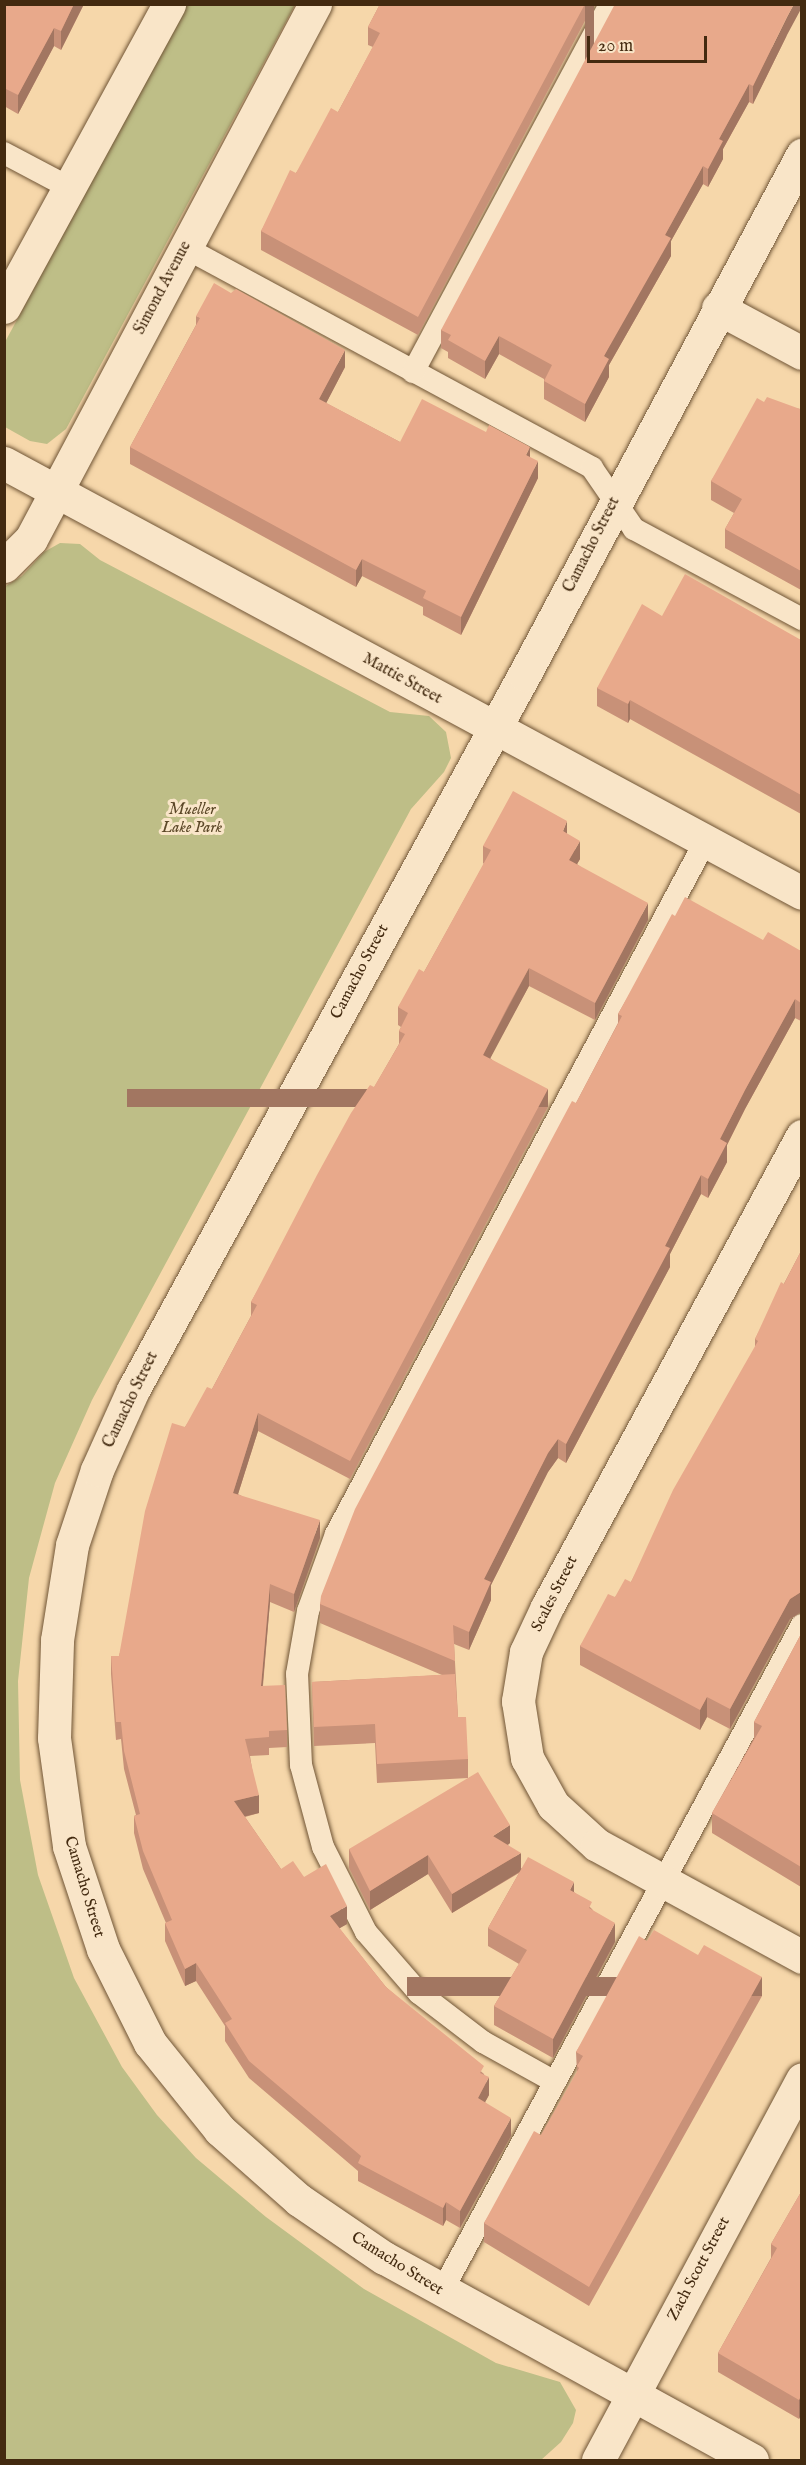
<!DOCTYPE html>
<html>
<head>
<meta charset="utf-8">
<style>
	body { margin:0 }
	#map { position:relative; width:806px; height:2465px; overflow:hidden; background:#f6d7aa; font-family:"IM FELL English",serif }
	div>[style] { position:absolute }
	.green>* { inset:0; background:#bebe87 }
	.roads { filter:drop-shadow(0 0 2px #705536) drop-shadow(0 0 2px #705536) }
	.service>* { height:22px; margin:-11px; padding:0 11px; transform-origin:11px; border-radius:11px; background:#f9e5c8 }
	.minor>* { height:33px; margin:-16.5px; padding:0 16.5px; transform-origin:16.5px; border-radius:16.5px; background:#f9e5c8 }
	.tertiary>* { height:33px; margin:-16.5px; padding:0 16.5px; transform-origin:16.5px; border-radius:16.5px; background:#f9e5c8 }
	.wall>* { inset:0; background:#c89178 }
	.shaded-wall>* { inset:0; background:#a27661; transform-origin:0 0 }
	.building>* { inset:0; background:#e8a98b }
	span { translate:-50% -50%; white-space:nowrap; text-align:center; line-height:1.15; -webkit-text-stroke:6px #f9e5c8; paint-order:stroke }
	.street-label { font-size:16px; color:#432a10 }
	.park-label { font-size:16px; color:#5c4828; font-style:italic }
	.frame { position:absolute; inset:0; border:6px solid #432a10; pointer-events:none }
	.scale { position:absolute; left:587px; top:36px; width:120px; height:27px; box-sizing:border-box; border:3px solid #432a10; border-top:0; padding-left:8px; font-size:18px; line-height:21px; white-space:nowrap; color:#432a10; -webkit-text-stroke:4px #f9e5c8; paint-order:stroke }
</style>
</head>
<body>
<div id="map">
	<div class="green">
		<i style="clip-path:polygon(187px 5px,295px 5px,66px 429px,47px 444px,30px 441px,5px 427px,5px 342px)"></i>
		<i style="clip-path:polygon(60px 543px,80px 544px,100px 560px,390px 712px,429px 716px,446px 732px,451px 758px,444px 772px,411px 809px,92px 1400px,55px 1483px,29px 1578px,18px 1681px,20px 1780px,38px 1875px,74px 1978px,122px 2067px,157px 2115px,196px 2158px,266px 2217px,364px 2289px,496px 2363px,560px 2382px,576px 2410px,573px 2423px,561px 2442px,541px 2460px,5px 2460px,4px 587px,22px 576px,44px 552px)"></i>
	</div>
	<div class="roads">
		<div class="service">
			<i style="left:4px;top:153px;width:75px;rotate:27.9deg"></i>
			<i style="left:184px;top:247px;width:464px;rotate:28.4deg"></i>
			<i style="left:592px;top:468px;width:74px;rotate:55.5deg"></i>
			<i style="left:634px;top:529px;width:191px;rotate:28.2deg"></i>
			<i style="left:413px;top:372px;width:417px;rotate:-61.8deg"></i>
			<i style="left:555px;top:2082px;width:82px;rotate:-150.9deg"></i>
			<i style="left:483px;top:2042px;width:81px;rotate:-142.6deg"></i>
			<i style="left:419px;top:1993px;width:81px;rotate:-131deg"></i>
			<i style="left:366px;top:1932px;width:95px;rotate:-116.8deg"></i>
			<i style="left:323px;top:1847px;width:85px;rotate:-105deg"></i>
			<i style="left:301px;top:1765px;width:91px;rotate:-92.5deg"></i>
			<i style="left:297px;top:1674px;width:64px;rotate:-80.1deg"></i>
			<i style="left:308px;top:1611px;width:82px;rotate:-70deg"></i>
			<i style="left:336px;top:1534px;width:786px;rotate:-61.94deg"></i>
			<i style="left:442px;top:2291px;width:757px;rotate:-61.61deg"></i>
		</div>
		<div class="minor">
			<i style="left:718px;top:308px;width:95px;rotate:28.2deg"></i>
			<i style="left:4px;top:463px;width:906px;rotate:28.32deg"></i>
			<i style="left:802px;top:1136px;width:536px;rotate:118.43deg"></i>
			<i style="left:547px;top:1607px;width:50px;rotate:115deg"></i>
			<i style="left:526px;top:1652px;width:50px;rotate:99.3deg"></i>
			<i style="left:518px;top:1701px;width:58px;rotate:81deg"></i>
			<i style="left:527px;top:1758px;width:54px;rotate:61deg"></i>
			<i style="left:553px;top:1805px;width:59px;rotate:42.3deg"></i>
			<i style="left:597px;top:1845px;width:234px;rotate:28.6deg"></i>
			<i style="left:752px;top:2460px;width:420px;rotate:-151.2deg"></i>
			<i style="left:384px;top:2258px;width:103px;rotate:-145.7deg"></i>
			<i style="left:299px;top:2200px;width:106px;rotate:-138.5deg"></i>
			<i style="left:220px;top:2130px;width:112px;rotate:-128.8deg"></i>
			<i style="left:150px;top:2043px;width:105px;rotate:-116.6deg"></i>
			<i style="left:103px;top:1949px;width:108px;rotate:-108.3deg"></i>
			<i style="left:69px;top:1846px;width:109px;rotate:-97.9deg"></i>
			<i style="left:54px;top:1738px;width:98px;rotate:-88.2deg"></i>
			<i style="left:57px;top:1640px;width:96px;rotate:-81deg"></i>
			<i style="left:72px;top:1545px;width:79px;rotate:-71.6deg"></i>
			<i style="left:97px;top:1470px;width:88px;rotate:-65.8deg"></i>
			<i style="left:133px;top:1390px;width:815px;rotate:-61.33deg"></i>
			<i style="left:524px;top:675px;width:590px;rotate:-61.87deg"></i>
		</div>
		<div class="tertiary">
			<i style="left:4px;top:307px;width:345px;rotate:-61.4deg"></i>
			<i style="left:4px;top:566px;width:38px;rotate:-45deg"></i>
			<i style="left:31px;top:539px;width:606px;rotate:-62.04deg"></i>
			<i style="left:598px;top:2460px;width:432px;rotate:-61.8deg"></i>
		</div>
	</div>
	<div class="wall">
		<i style="clip-path:polygon(4px 4px,84px 4px,61px 50px,54px 46px,18px 114px,4px 106px)"></i>
		<i style="clip-path:polygon(380px 4px,594px 4px,418px 335px,261px 250px,261px 231px,296px 173px,338px 112px,373px 47px,368px 45px,368px 27px)"></i>
		<i style="clip-path:polygon(787px 35px,753px 104px,749px 102px,723px 149px,723px 159px,708px 187px,703px 184px,671px 241px,671px 256px,609px 365px,609px 377px,585px 422px,544px 399px,544px 379px,499px 354px,485px 379px,448px 358px,448px 352px,441px 348px,441px 330px)"></i>
		<i style="clip-path:polygon(196px 316px,345px 367px,326px 403px,400px 442px,530px 457px,538px 478px,461px 635px,423px 615px,423px 607px,362px 576px,356px 587px,130px 464px,130px 447px,196px 325px)"></i>
		<i style="clip-path:polygon(764px 402px,800px 409px,801px 405px,801px 590px,725px 548px,725px 529px,734px 513px,711px 500px,711px 481px)"></i>
		<i style="clip-path:polygon(662px 616px,801px 640px,801px 814px,630px 719px,628px 723px,597px 706px,597px 688px)"></i>
		<i style="clip-path:polygon(567px 834px,580px 859px,577px 864px,648px 920px,595px 1020px,529px 986px,508px 1024px,490px 1058px,548px 1107px,350px 1479px,258px 1431px,238px 1494px,320px 1538px,294px 1612px,270px 1602px,263px 1686px,287px 1730px,287px 1747px,269px 1748px,269px 1755px,250px 1756px,259px 1813px,245px 1817px,281px 1869px,304px 1877px,347px 1924px,339px 1928px,386px 1987px,484px 2074px,489px 2095px,485px 2102px,511px 2136px,460px 2228px,446px 2220px,443px 2226px,358px 2181px,358px 2171px,249px 2078px,225px 2041px,225px 2026px,196px 1981px,185px 1986px,165px 1941px,165px 1923px,166px 1923px,143px 1869px,134px 1833px,134px 1816px,136px 1815px,124px 1769px,121px 1739px,116px 1740px,111px 1674px,111px 1656px,119px 1656px,185px 1427px,212px 1389px,251px 1316px,251px 1302px,399px 1044px,399px 1031px,401px 1027px,398px 1025px,398px 1007px,424px 972px,484px 864px,483px 863px,483px 846px)"></i>
		<i style="clip-path:polygon(675px 916px,801px 951px,801px 1021px,795px 1018px,745px 1109px,727px 1145px,727px 1162px,708px 1198px,701px 1194px,670px 1254px,670px 1267px,566px 1463px,558px 1458px,548px 1472px,491px 1585px,491px 1600px,469px 1650px,454px 1644px,458px 1717px,468px 1759px,468px 1778px,377px 1783px,375px 1743px,314px 1746px,312px 1682px,442px 1675px,320px 1623px,320px 1604px,576px 1103px,618px 1023px,618px 1014px)"></i>
		<i style="clip-path:polygon(801px 1251px,801px 1612px,790px 1619px,730px 1729px,707px 1717px,700px 1730px,580px 1665px,580px 1646px,615px 1597px,631px 1582px,755px 1348px,755px 1339px)"></i>
		<i style="clip-path:polygon(801px 1634px,801px 1887px,712px 1833px,712px 1813px,754px 1738px,754px 1722px)"></i>
		<i style="clip-path:polygon(510px 1843px,508px 1845px,521px 1868px,574px 1892px,592px 1909px,615px 1942px,553px 2058px,494px 2025px,494px 2006px,519px 1964px,488px 1946px,488px 1928px,519px 1873px,452px 1913px,428px 1874px,370px 1910px,349px 1868px,349px 1849px)"></i>
		<i style="clip-path:polygon(647px 1941px,762px 1996px,589px 2306px,484px 2242px,484px 2223px,541px 2135px,577px 2073px,576px 2052px)"></i>
		<i style="clip-path:polygon(801px 2192px,801px 2415px,799px 2419px,718px 2372px,718px 2353px,771px 2258px,771px 2244px)"></i>
	</div>
	<div class="shaded-wall">
		<i style="clip-path:polygon(74px 4px,84px 4px,61px 50px,61px 31px)"></i>
		<i style="left:585px;top:4px;width:9px;height:355px"></i>
		<i style="clip-path:polygon(794px 4px,801px 4px,801px 9px,787px 35px,753px 104px,753px 86px,787px 17px)"></i>
		<i style="clip-path:polygon(54px 28px,54px 46px,18px 114px,18px 95px)"></i>
		<i style="clip-path:polygon(749px 84px,749px 102px,723px 149px,723px 159px,708px 187px,708px 169px,719px 139px)"></i>
		<i style="clip-path:polygon(703px 166px,703px 184px,671px 241px,671px 256px,609px 365px,609px 377px,585px 422px,585px 404px,604px 356px,665px 235px)"></i>
		<i style="clip-path:polygon(499px 336px,499px 354px,485px 379px,485px 361px)"></i>
		<i style="clip-path:polygon(345px 350px,345px 367px,319px 417px,319px 399px)"></i>
		<i style="clip-path:polygon(530px 447px,530px 465px,526px 455px)"></i>
		<i style="clip-path:polygon(538px 461px,538px 478px,461px 635px,461px 617px)"></i>
		<i style="clip-path:polygon(362px 559px,362px 576px,356px 587px,356px 570px)"></i>
		<i style="clip-path:polygon(630px 700px,630px 719px,628px 723px,628px 704px)"></i>
		<i style="clip-path:polygon(567px 821px,567px 839px,563px 831px)"></i>
		<i style="clip-path:polygon(580px 841px,580px 859px,569px 878px,569px 860px)"></i>
		<i style="clip-path:polygon(648px 903px,648px 920px,595px 1020px,595px 1003px)"></i>
		<i style="clip-path:polygon(529px 968px,529px 986px,483px 1072px,483px 1055px)"></i>
		<i style="clip-path:polygon(795px 999px,795px 1018px,745px 1109px,727px 1145px,727px 1162px,708px 1198px,708px 1179px,720px 1139px,745px 1090px)"></i>
		<i style="left:548px;top:1089px;width:18px;height:421px;rotate:90deg"></i>
		<i style="clip-path:polygon(701px 1175px,701px 1194px,670px 1254px,670px 1267px,566px 1463px,566px 1444px,665px 1246px)"></i>
		<i style="clip-path:polygon(258px 1413px,258px 1431px,233px 1510px,233px 1493px)"></i>
		<i style="clip-path:polygon(558px 1439px,558px 1458px,548px 1472px,491px 1585px,491px 1600px,469px 1650px,469px 1632px,484px 1579px,548px 1453px)"></i>
		<i style="clip-path:polygon(320px 1520px,320px 1538px,294px 1612px,294px 1594px)"></i>
		<i style="clip-path:polygon(270px 1584px,270px 1602px,261px 1704px,261px 1686px)"></i>
		<i style="clip-path:polygon(801px 1592px,801px 1612px,790px 1619px,730px 1729px,730px 1709px,790px 1599px)"></i>
		<i style="clip-path:polygon(707px 1697px,707px 1717px,700px 1730px,700px 1710px)"></i>
		<i style="clip-path:polygon(259px 1795px,259px 1813px,234px 1819px,234px 1801px)"></i>
		<i style="clip-path:polygon(510px 1825px,510px 1843px,493px 1855px,493px 1836px)"></i>
		<i style="clip-path:polygon(521px 1853px,521px 1871px,452px 1913px,452px 1894px)"></i>
		<i style="clip-path:polygon(428px 1855px,428px 1874px,370px 1910px,370px 1891px)"></i>
		<i style="clip-path:polygon(574px 1882px,574px 1901px,570px 1890px)"></i>
		<i style="clip-path:polygon(347px 1906px,347px 1924px,330px 1934px,330px 1916px)"></i>
		<i style="clip-path:polygon(615px 1923px,615px 1942px,553px 2058px,553px 2039px)"></i>
		<i style="clip-path:polygon(196px 1963px,196px 1981px,185px 1986px,185px 1969px)"></i>
		<i style="left:762px;top:1977px;width:19px;height:355px;rotate:90deg"></i>
		<i style="clip-path:polygon(489px 2077px,489px 2095px,478px 2115px,478px 2098px)"></i>
		<i style="clip-path:polygon(511px 2118px,511px 2136px,460px 2228px,460px 2211px)"></i>
		<i style="clip-path:polygon(446px 2202px,446px 2220px,443px 2226px,443px 2208px)"></i>
		<i style="clip-path:polygon(801px 2396px,801px 2415px,799px 2419px,799px 2400px)"></i>
	</div>
	<div class="building">
		<i style="clip-path:polygon(4px 4px,74px 4px,61px 31px,54px 28px,18px 95px,4px 88px)"></i>
		<i style="clip-path:polygon(380px 4px,585px 4px,418px 317px,261px 231px,290px 170px,296px 173px,331px 108px,338px 112px,380px 33px,368px 27px)"></i>
		<i style="clip-path:polygon(615px 4px,794px 4px,787px 17px,753px 86px,749px 84px,719px 139px,723px 141px,708px 169px,703px 166px,665px 235px,671px 238px,604px 356px,609px 359px,585px 404px,544px 381px,552px 365px,499px 336px,485px 361px,448px 340px,451px 335px,441px 330px)"></i>
		<i style="clip-path:polygon(214px 283px,231px 293px,236px 289px,345px 350px,319px 399px,400px 442px,422px 399px,486px 432px,489px 425px,530px 447px,526px 455px,538px 461px,461px 617px,423px 598px,426px 591px,362px 559px,356px 570px,130px 447px,200px 318px,196px 316px)"></i>
		<i style="clip-path:polygon(767px 397px,800px 409px,801px 405px,801px 571px,725px 529px,742px 499px,711px 481px,757px 398px,764px 402px)"></i>
		<i style="clip-path:polygon(685px 574px,801px 640px,801px 795px,630px 700px,628px 704px,597px 688px,642px 604px,662px 616px)"></i>
		<i style="clip-path:polygon(513px 791px,567px 821px,563px 831px,580px 841px,569px 860px,648px 903px,595px 1003px,529px 968px,508px 1006px,483px 1055px,548px 1089px,350px 1461px,258px 1413px,233px 1493px,320px 1520px,294px 1594px,270px 1584px,261px 1686px,285px 1685px,287px 1730px,269px 1731px,269px 1737px,245px 1739px,259px 1795px,234px 1801px,281px 1869px,293px 1861px,304px 1877px,326px 1864px,347px 1906px,330px 1916px,386px 1987px,484px 2066px,480px 2073px,489px 2077px,478px 2098px,511px 2118px,460px 2211px,446px 2202px,443px 2208px,358px 2163px,361px 2156px,249px 2061px,225px 2023px,232px 2019px,196px 1963px,185px 1969px,165px 1923px,172px 1920px,143px 1851px,134px 1816px,140px 1814px,124px 1751px,121px 1722px,116px 1722px,111px 1656px,119px 1656px,145px 1511px,172px 1423px,185px 1427px,207px 1387px,212px 1389px,257px 1305px,251px 1302px,317px 1175px,351px 1113px,370px 1085px,374px 1087px,405px 1034px,399px 1031px,408px 1013px,398px 1007px,419px 969px,424px 972px,491px 850px,483px 846px)"></i>
		<i style="clip-path:polygon(685px 897px,763px 940px,768px 932px,801px 951px,801px 1003px,795px 999px,745px 1090px,720px 1139px,727px 1143px,708px 1179px,701px 1175px,665px 1246px,670px 1248px,566px 1444px,558px 1439px,548px 1453px,484px 1579px,491px 1582px,469px 1632px,453px 1625px,455px 1661px,320px 1604px,321px 1596px,355px 1509px,572px 1101px,576px 1103px,622px 1016px,618px 1014px,672px 914px,675px 916px)"></i>
		<i style="clip-path:polygon(801px 1251px,801px 1592px,790px 1599px,730px 1709px,707px 1697px,700px 1710px,580px 1646px,608px 1594px,615px 1597px,625px 1579px,631px 1582px,673px 1490px,758px 1341px,755px 1339px,781px 1282px,784px 1284px)"></i>
		<i style="clip-path:polygon(801px 1634px,801px 1867px,712px 1813px,762px 1726px,754px 1722px)"></i>
		<i style="clip-path:polygon(455px 1674px,458px 1717px,466px 1717px,468px 1759px,377px 1764px,375px 1724px,314px 1727px,312px 1682px)"></i>
		<i style="clip-path:polygon(478px 1772px,510px 1825px,493px 1836px,521px 1853px,452px 1894px,428px 1855px,370px 1891px,349px 1849px)"></i>
		<i style="clip-path:polygon(528px 1857px,574px 1882px,570px 1890px,592px 1902px,589px 1908px,615px 1923px,553px 2039px,494px 2006px,527px 1950px,488px 1928px)"></i>
		<i style="clip-path:polygon(654px 1930px,698px 1955px,704px 1945px,762px 1977px,589px 2287px,484px 2223px,534px 2131px,541px 2135px,579px 2068px,577px 2066px,583px 2056px,576px 2052px,639px 1936px,647px 1941px)"></i>
		<i style="clip-path:polygon(801px 2192px,801px 2396px,799px 2400px,718px 2353px,777px 2248px,771px 2244px)"></i>
	</div>
	<div class="street-label">
		<span style="left:163px;top:288px;rotate:-62deg">Simond Avenue</span>
		<span style="left:592px;top:545px;rotate:-63deg">Camacho Street</span>
		<span style="left:402px;top:679px;rotate:29deg">Mattie Street</span>
		<span style="left:360px;top:972px;rotate:-62deg">Camacho Street</span>
		<span style="left:131px;top:1400px;rotate:-64deg">Camacho Street</span>
		<span style="left:555px;top:1594px;rotate:-63deg">Scales Street</span>
		<span style="left:84px;top:1887px;rotate:73deg">Camacho Street</span>
		<span style="left:397px;top:2264px;rotate:32deg">Camacho Street</span>
		<span style="left:699px;top:2269px;rotate:-62deg">Zach Scott Street</span>
	</div>
	<div class="park-label">
		<span style="left:192px;top:819px">Mueller<br>Lake Park</span>
	</div>
	<div class="frame"></div>
	<div class="scale">20 m</div>
</div>
</body>
</html>
